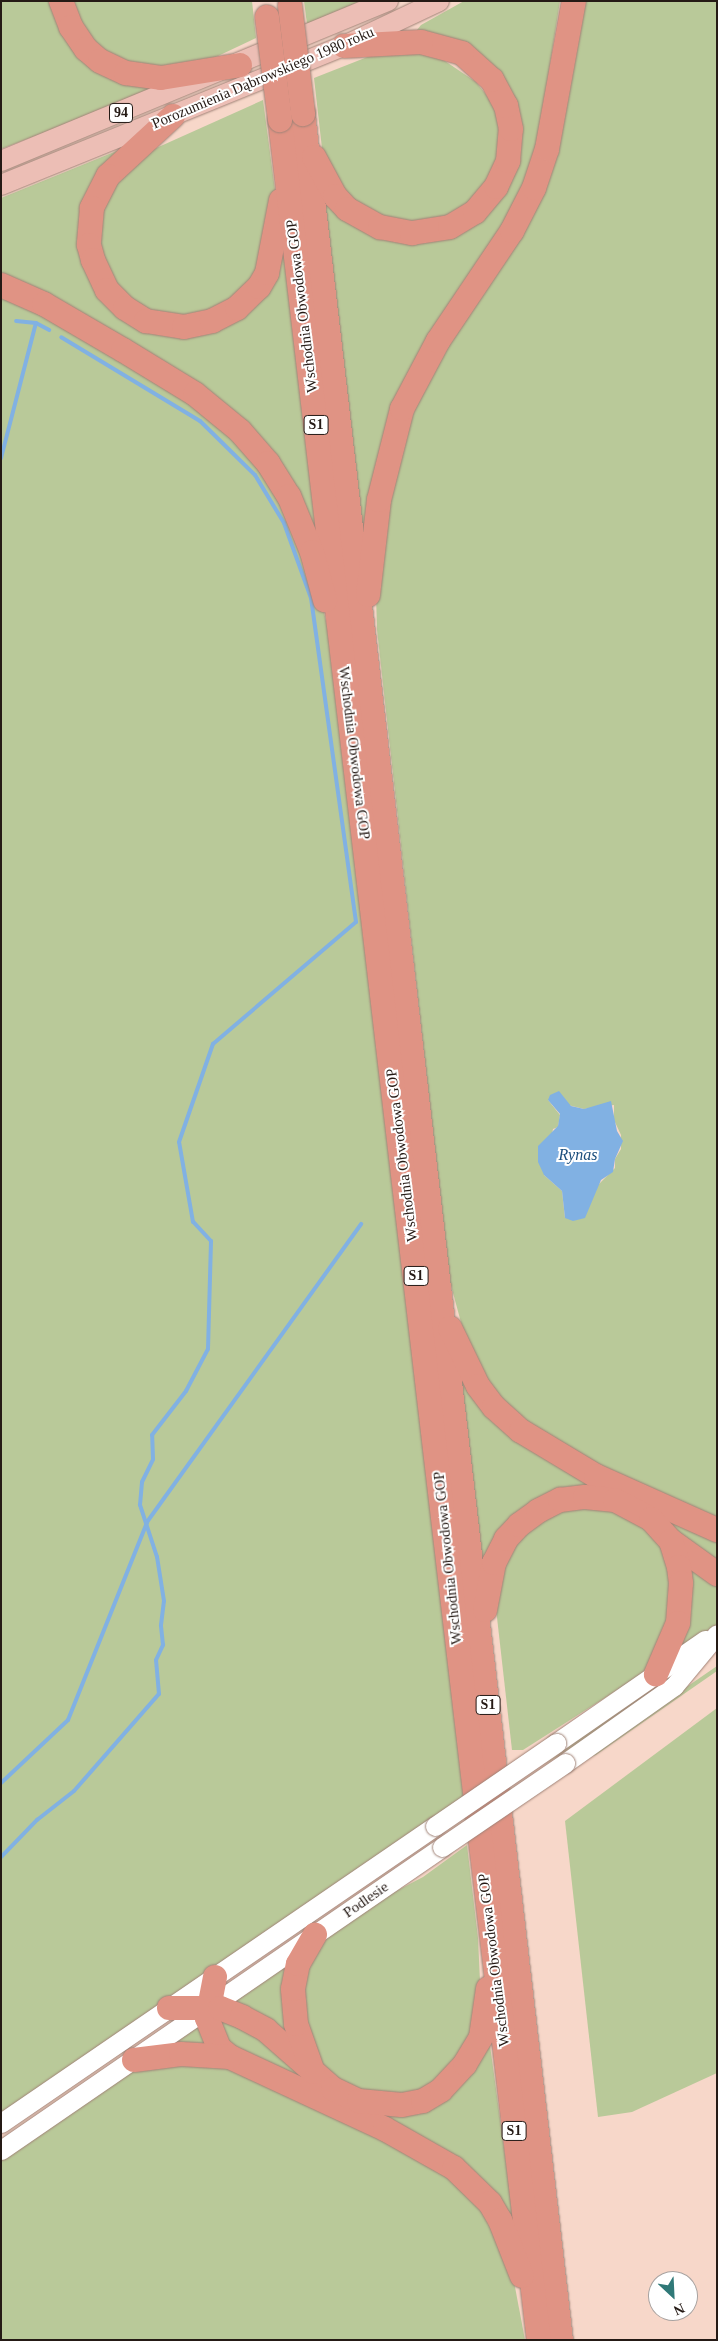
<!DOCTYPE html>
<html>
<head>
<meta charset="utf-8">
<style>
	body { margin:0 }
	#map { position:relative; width:718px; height:2341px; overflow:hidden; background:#f7d7c9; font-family:Georgia,serif }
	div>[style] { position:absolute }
	.green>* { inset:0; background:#b9c999 }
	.water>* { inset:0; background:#81b1e3 }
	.stream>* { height:4px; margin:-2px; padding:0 2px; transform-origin:2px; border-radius:2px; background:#81b1e3 }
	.roads { filter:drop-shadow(0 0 1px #a08377) drop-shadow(0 0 1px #a08377) }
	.secondary>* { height:19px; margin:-9.5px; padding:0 9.5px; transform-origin:9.5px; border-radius:9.5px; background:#fff }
	.primary>* { height:20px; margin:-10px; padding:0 10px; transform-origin:10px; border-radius:10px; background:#ecbeb5 }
	.highway>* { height:24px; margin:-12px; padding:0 12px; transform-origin:12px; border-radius:12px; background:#e09384 }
	.bridges { filter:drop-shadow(0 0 1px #a08377) drop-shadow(0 0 1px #a08377) }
	.secondary-bridge>* { height:19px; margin:-9.5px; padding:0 9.5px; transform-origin:9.5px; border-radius:9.5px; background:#fff }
	.highway-bridge>* { height:24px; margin:-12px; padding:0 12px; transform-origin:12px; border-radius:12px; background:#e09384 }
	span { translate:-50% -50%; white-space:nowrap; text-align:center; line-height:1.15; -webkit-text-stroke:4px #fff; paint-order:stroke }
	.shield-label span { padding:1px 4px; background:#fff; border:1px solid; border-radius:4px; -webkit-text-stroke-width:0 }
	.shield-label { font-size:14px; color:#251a15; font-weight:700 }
	.street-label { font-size:15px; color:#251a15 }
	.water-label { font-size:16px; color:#1a4d7c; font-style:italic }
	.frame { position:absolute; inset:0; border:2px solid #251a15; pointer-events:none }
	.north { position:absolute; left:648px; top:2271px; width:50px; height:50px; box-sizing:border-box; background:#fff; border:1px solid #a8a3a1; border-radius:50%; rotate:155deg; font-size:14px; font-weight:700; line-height:20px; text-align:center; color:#251a15 }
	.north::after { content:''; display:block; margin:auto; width:18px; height:22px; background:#307978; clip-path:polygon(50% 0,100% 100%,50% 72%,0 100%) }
</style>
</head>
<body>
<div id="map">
	<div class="green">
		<i style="clip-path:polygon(1px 1px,53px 1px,90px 67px,117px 81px,167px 86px,1px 149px)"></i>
		<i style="clip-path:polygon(67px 1px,252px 1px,256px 38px,199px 65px,145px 70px,97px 49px)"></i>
		<i style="clip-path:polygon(304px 1px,361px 1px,307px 24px)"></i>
		<i style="clip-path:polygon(464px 1px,560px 1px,538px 142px,527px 185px,426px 346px,366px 564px,321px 189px,360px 226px,484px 217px,515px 106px,417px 30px,421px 25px)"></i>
		<i style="clip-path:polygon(evenodd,583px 1px,717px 1px,717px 1524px,519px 1425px,469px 1352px,449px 1278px,377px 630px,376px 594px,397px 455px,418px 402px,551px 161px,583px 1px,548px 1100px,584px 1109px,614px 1105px,614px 1120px,621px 1135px,621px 1149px,615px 1159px,615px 1168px,565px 1218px,562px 1191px,544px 1175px,553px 1129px,558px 1127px,560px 1115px,548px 1100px)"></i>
		<i style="clip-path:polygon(375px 54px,423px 54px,442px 59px,476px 82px,498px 109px,502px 158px,467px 210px,405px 227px,353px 202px,323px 157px,314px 78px)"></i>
		<i style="clip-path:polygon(263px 100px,275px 190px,273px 225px,269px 246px,246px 291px,196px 319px,138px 310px,103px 269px,98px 211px,134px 158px)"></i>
		<i style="clip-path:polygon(124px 148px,93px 182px,102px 296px,214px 329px,285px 233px,320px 550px,263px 446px,1px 275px,1px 198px)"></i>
		<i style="clip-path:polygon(1px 295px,31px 306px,208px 413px,267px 472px,318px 587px,329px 634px,464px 1798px,1px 2115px)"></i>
		<i style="clip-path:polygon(459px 1369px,620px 1494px,575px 1491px,482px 1574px)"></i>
		<i style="clip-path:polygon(573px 1505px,632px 1515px,663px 1545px,676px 1601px,647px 1671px,523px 1750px,512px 1750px,494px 1591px,521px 1533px)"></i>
		<i style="clip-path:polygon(664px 1514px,717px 1535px,717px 1569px,684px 1546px)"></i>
		<i style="clip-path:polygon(679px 1554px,717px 1579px,717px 1624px,674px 1654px)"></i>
		<i style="clip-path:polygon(683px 1663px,685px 1666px,638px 1705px,544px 1765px)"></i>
		<i style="clip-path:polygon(717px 1666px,717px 1671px,668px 1705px,596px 1755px,582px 1759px)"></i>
		<i style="clip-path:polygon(717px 1708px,717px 2073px,632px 2112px,598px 2117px,565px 1821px)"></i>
		<i style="clip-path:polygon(467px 1845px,478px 1938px,481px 2003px,465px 2054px,417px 2095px,360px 2095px,314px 2060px,299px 1991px,317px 1943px,377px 1901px,423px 1877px)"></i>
		<i style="clip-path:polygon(296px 1957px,295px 2039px,225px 2004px)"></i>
		<i style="clip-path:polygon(216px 2014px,399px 2113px,489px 2038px,517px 2242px,495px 2202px,225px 2044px)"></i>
		<i style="clip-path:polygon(202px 2022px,213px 2050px,161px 2050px)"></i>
		<i style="clip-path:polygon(211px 2060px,399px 2143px,474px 2196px,512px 2271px,525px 2340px,1px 2340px,1px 2159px,123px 2073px,143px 2065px)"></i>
	</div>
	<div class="water">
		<i style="clip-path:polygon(559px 1091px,571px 1106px,584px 1109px,611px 1101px,617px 1131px,623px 1141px,615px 1159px,613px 1172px,601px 1180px,585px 1218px,573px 1221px,565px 1218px,562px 1191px,544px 1175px,538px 1162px,538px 1146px,558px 1126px,560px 1114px,548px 1100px,550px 1095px)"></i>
	</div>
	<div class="stream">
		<i style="left:36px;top:323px;width:15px;rotate:28deg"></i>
		<i style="left:1px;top:458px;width:139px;rotate:-75.5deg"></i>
		<i style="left:36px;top:323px;width:20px;rotate:-174deg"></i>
		<i style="left:1px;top:1783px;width:92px;rotate:-43.2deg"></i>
		<i style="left:68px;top:1720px;width:213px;rotate:-68.2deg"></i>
		<i style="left:147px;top:1522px;width:367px;rotate:-54.3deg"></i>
		<i style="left:1px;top:1857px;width:52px;rotate:-45.8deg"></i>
		<i style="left:37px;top:1820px;width:47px;rotate:-38.1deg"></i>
		<i style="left:74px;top:1791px;width:129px;rotate:-48.8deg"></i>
		<i style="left:159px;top:1694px;width:34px;rotate:-95deg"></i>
		<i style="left:156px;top:1660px;width:17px;rotate:-65deg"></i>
		<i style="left:163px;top:1645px;width:20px;rotate:-96deg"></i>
		<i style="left:161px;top:1625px;width:24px;rotate:-83deg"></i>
		<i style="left:164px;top:1601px;width:45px;rotate:-99deg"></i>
		<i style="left:157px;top:1557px;width:55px;rotate:-108.1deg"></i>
		<i style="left:140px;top:1505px;width:23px;rotate:-85deg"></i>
		<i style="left:142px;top:1482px;width:25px;rotate:-64deg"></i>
		<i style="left:153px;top:1459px;width:24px;rotate:-92deg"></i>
		<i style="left:152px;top:1435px;width:56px;rotate:-52.3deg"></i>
		<i style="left:186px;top:1391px;width:47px;rotate:-62.4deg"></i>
		<i style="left:208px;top:1349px;width:108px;rotate:-88.4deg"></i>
		<i style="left:211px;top:1241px;width:26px;rotate:-133deg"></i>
		<i style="left:193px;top:1222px;width:81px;rotate:-99.9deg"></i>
		<i style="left:179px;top:1142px;width:104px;rotate:-70.9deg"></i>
		<i style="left:213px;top:1044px;width:188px;rotate:-40.5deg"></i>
		<i style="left:356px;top:922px;width:327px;rotate:-97.9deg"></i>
		<i style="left:311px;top:598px;width:80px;rotate:-109.8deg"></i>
		<i style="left:284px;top:523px;width:56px;rotate:-121.1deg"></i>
		<i style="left:255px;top:475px;width:77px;rotate:-135.5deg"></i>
		<i style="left:200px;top:421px;width:162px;rotate:-148.9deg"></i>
	</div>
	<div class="roads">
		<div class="secondary">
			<i style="left:556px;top:1743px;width:181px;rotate:-34.7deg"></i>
			<i style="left:565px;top:1763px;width:133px;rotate:-35.2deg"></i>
			<i style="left:674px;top:1686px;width:67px;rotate:-50.4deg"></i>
			<i style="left:1px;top:2123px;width:526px;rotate:-34.39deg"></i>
			<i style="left:1px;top:2150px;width:535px;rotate:-34.49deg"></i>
		</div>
		<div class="primary">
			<i style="left:1px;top:161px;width:419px;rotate:-22.5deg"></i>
			<i style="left:1px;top:185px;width:370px;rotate:-22.1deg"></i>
			<i style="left:344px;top:46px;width:105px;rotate:-25.3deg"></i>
		</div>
		<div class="highway">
			<i style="left:61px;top:1px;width:28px;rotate:69deg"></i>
			<i style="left:71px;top:27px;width:27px;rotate:56deg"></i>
			<i style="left:86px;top:49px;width:18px;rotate:41deg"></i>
			<i style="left:100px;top:61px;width:29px;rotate:25deg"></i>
			<i style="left:126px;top:73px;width:35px;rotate:8deg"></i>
			<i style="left:161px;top:78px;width:80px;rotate:-9.3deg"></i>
			<i style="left:303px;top:114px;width:2241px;rotate:83.39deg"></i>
			<i style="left:173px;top:116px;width:88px;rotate:137.3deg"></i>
			<i style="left:108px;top:176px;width:36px;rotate:117deg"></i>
			<i style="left:92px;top:208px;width:37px;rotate:95deg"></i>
			<i style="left:89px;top:245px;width:16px;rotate:75deg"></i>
			<i style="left:93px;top:260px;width:33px;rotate:65deg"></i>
			<i style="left:107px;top:290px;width:25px;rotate:45deg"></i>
			<i style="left:125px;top:308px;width:25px;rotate:32deg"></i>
			<i style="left:146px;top:321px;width:38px;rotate:9deg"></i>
			<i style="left:184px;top:327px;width:29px;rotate:-12deg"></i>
			<i style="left:212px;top:321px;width:28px;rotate:-27deg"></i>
			<i style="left:237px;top:308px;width:30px;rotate:-44deg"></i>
			<i style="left:259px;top:287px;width:16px;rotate:-60deg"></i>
			<i style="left:267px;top:273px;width:74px;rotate:-79.1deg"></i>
			<i style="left:280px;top:120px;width:2235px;rotate:83.35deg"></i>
			<i style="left:314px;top:157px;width:44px;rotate:61.7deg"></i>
			<i style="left:335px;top:196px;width:18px;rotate:47deg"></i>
			<i style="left:347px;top:209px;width:38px;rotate:29deg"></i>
			<i style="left:380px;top:227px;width:33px;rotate:11deg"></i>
			<i style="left:412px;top:233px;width:38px;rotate:-9deg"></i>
			<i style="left:450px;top:227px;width:29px;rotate:-31deg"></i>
			<i style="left:475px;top:212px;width:33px;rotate:-50deg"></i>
			<i style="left:496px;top:187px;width:29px;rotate:-65deg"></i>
			<i style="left:508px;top:161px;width:32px;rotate:-85deg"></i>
			<i style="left:511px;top:129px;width:24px;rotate:-102deg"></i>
			<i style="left:506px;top:106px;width:30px;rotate:-118deg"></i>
			<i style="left:492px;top:80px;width:40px;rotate:-138deg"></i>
			<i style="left:462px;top:53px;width:42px;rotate:-165deg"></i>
			<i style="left:421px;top:42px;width:77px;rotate:177deg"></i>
			<i style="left:1px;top:285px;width:47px;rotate:23.8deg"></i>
			<i style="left:44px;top:304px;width:91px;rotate:30.2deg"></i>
			<i style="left:123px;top:350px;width:84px;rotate:31.4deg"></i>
			<i style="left:195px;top:394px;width:58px;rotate:39.4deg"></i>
			<i style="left:240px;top:431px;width:43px;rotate:48.8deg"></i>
			<i style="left:268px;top:463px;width:39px;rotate:58deg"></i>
			<i style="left:289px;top:496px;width:61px;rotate:67.7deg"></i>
			<i style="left:312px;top:552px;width:50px;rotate:74.8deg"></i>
			<i style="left:368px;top:595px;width:96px;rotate:-83.4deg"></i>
			<i style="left:379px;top:500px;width:94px;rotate:-75.8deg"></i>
			<i style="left:402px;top:409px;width:77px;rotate:-62.1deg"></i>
			<i style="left:438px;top:341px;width:133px;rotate:-56.1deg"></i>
			<i style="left:512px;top:231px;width:48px;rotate:-62.9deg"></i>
			<i style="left:534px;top:188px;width:41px;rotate:-71.6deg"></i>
			<i style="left:547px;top:149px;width:150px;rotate:-79.7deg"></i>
			<i style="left:450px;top:1328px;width:64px;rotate:64.2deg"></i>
			<i style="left:478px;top:1386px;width:26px;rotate:53deg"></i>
			<i style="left:494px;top:1407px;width:36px;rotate:42deg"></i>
			<i style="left:521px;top:1431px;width:87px;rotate:31deg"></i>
			<i style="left:596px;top:1476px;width:133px;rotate:24.1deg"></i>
			<i style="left:671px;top:1541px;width:57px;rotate:35.7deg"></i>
			<i style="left:485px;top:1610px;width:48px;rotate:-79.2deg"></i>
			<i style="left:494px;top:1563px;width:27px;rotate:-63deg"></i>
			<i style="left:506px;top:1539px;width:19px;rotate:-47deg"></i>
			<i style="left:519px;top:1525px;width:24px;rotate:-36deg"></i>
			<i style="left:538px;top:1511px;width:25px;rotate:-27deg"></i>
			<i style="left:560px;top:1500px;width:25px;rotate:-7deg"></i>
			<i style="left:585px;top:1497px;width:30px;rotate:6deg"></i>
			<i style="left:615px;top:1500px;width:41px;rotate:27.8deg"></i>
			<i style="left:651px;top:1519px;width:30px;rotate:48deg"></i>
			<i style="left:671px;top:1541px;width:27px;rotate:73deg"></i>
			<i style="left:679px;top:1567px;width:16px;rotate:83deg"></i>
			<i style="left:681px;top:1583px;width:40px;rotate:94.3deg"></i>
			<i style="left:678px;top:1623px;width:56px;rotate:113.3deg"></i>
			<i style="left:215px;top:1977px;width:42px;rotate:101deg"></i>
			<i style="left:207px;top:2018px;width:32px;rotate:68deg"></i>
			<i style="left:219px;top:2048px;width:14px;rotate:39deg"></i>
			<i style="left:230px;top:2057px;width:171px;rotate:24.9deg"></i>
			<i style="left:385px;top:2129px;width:79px;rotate:29.5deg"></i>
			<i style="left:454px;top:2168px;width:50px;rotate:44.2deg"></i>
			<i style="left:490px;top:2203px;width:20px;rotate:60deg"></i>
			<i style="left:500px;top:2220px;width:60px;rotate:68.6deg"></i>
			<i style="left:169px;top:2008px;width:51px"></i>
			<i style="left:220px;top:2008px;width:24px;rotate:22deg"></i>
			<i style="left:242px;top:2017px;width:27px;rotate:28deg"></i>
			<i style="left:266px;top:2030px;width:89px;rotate:41.4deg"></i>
			<i style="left:333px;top:2089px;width:29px;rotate:25deg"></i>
			<i style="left:359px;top:2101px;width:43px;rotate:5.3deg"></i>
			<i style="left:402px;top:2105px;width:21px;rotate:-11deg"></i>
			<i style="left:423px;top:2101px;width:21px;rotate:-31deg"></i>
			<i style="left:441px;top:2090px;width:35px;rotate:-47deg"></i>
			<i style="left:465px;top:2064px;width:31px;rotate:-59deg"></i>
			<i style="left:481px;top:2037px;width:49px;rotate:-81.7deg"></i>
			<i style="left:134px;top:2060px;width:47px;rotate:-7.3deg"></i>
			<i style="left:181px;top:2054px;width:49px;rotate:3.5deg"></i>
			<i style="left:313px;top:2072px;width:51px;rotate:-109.5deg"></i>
			<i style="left:296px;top:2024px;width:35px;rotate:-95deg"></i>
			<i style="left:293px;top:1989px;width:25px;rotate:-79deg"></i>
			<i style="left:298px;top:1964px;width:34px;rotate:-60deg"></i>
		</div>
	</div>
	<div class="bridges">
		<div class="secondary-bridge">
			<i style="left:435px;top:1826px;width:147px;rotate:-34.4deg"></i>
			<i style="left:442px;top:1847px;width:149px;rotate:-34.3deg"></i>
		</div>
		<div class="highway-bridge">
			<i style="left:290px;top:6px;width:109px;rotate:83.1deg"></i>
			<i style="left:267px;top:17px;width:104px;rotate:82.8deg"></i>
		</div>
	</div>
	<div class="shield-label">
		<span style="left:121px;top:113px">94</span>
		<span style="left:316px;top:425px">S1</span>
		<span style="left:416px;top:1276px">S1</span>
		<span style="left:488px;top:1705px">S1</span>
		<span style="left:514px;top:2131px">S1</span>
	</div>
	<div class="street-label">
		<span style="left:263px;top:78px;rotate:-23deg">Porozumienia Dąbrowskiego 1980 roku</span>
		<span style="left:302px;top:306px;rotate:-97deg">Wschodnia Obwodowa GOP</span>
		<span style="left:354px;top:753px;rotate:83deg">Wschodnia Obwodowa GOP</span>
		<span style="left:402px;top:1155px;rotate:-97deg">Wschodnia Obwodowa GOP</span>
		<span style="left:448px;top:1558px;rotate:-96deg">Wschodnia Obwodowa GOP</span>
		<span style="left:366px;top:1900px;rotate:-35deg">Podlesie</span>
		<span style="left:494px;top:1960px;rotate:-97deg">Wschodnia Obwodowa GOP</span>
	</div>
	<div class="water-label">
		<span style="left:578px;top:1155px">Rynas</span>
	</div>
	<div class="frame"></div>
	<div class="north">N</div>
</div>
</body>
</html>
